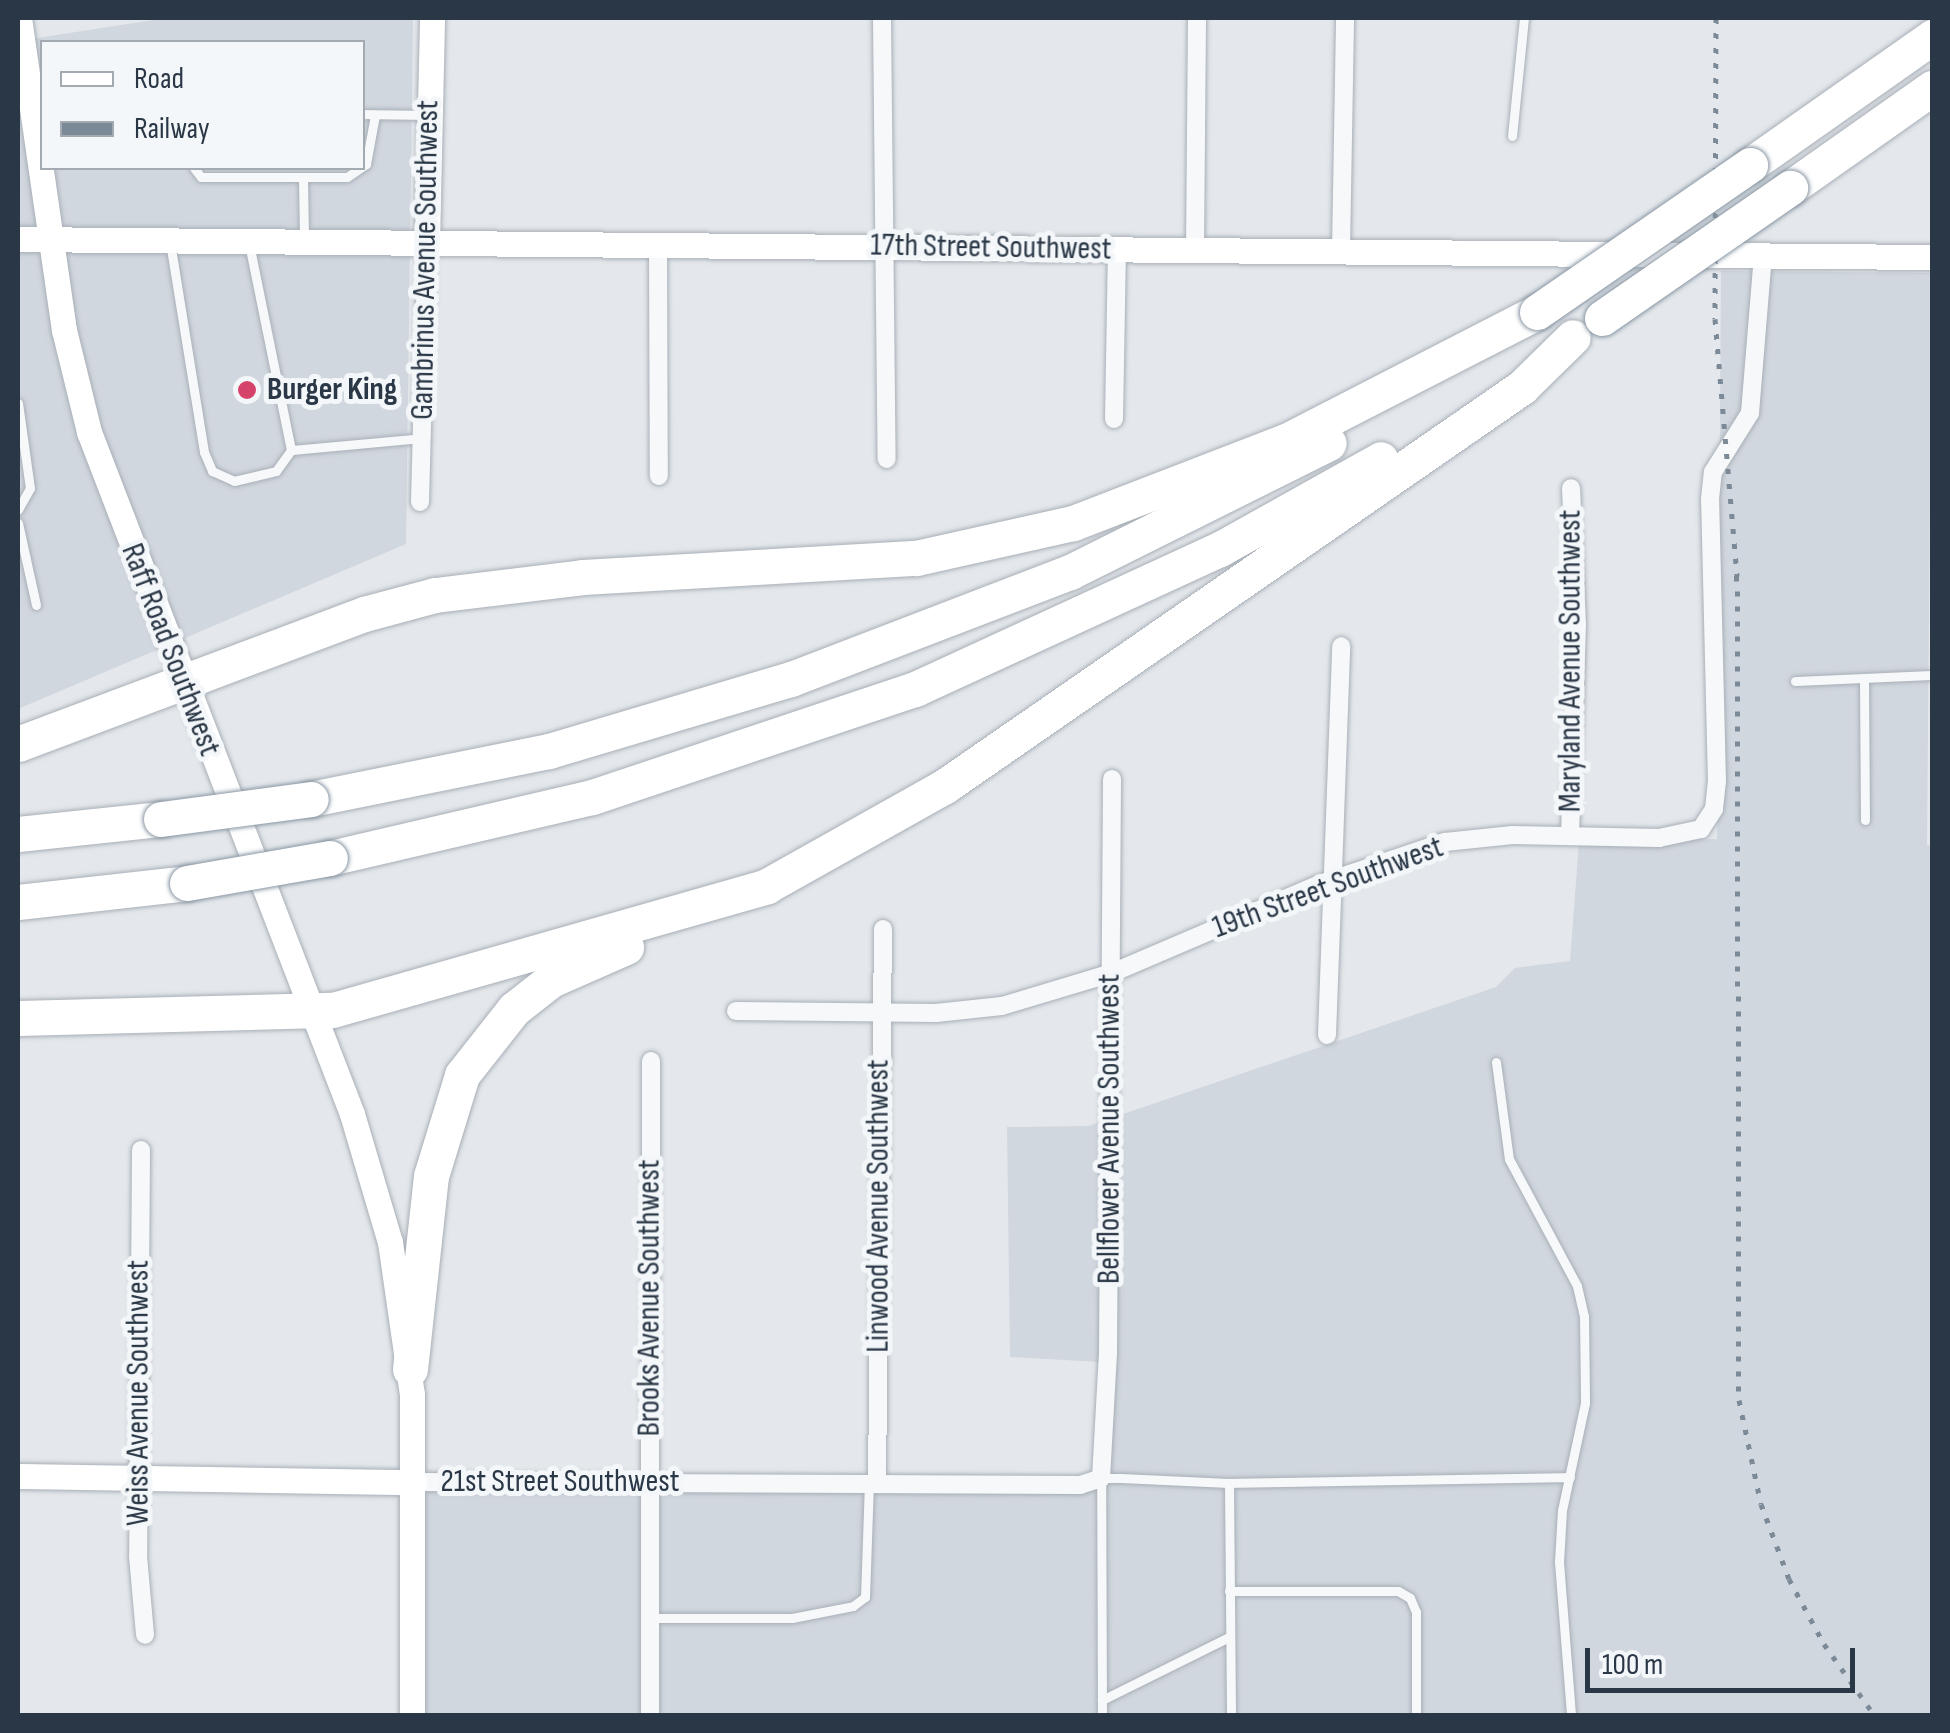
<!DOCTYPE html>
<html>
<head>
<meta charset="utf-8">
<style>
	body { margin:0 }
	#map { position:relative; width:1950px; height:1733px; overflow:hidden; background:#e4e8ec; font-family:"Sofia Sans Condensed",sans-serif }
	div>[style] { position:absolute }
	.built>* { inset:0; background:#d1d7de }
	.roads { filter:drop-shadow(0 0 2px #a8afb7) drop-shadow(0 0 2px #a8afb7) }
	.lane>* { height:9px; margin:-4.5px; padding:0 4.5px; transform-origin:4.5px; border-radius:4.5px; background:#f7f8fa }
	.street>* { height:18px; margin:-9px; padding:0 9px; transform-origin:9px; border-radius:9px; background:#f7f8fa }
	.secondary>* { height:25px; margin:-12.5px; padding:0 12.5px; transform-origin:12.5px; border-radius:12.5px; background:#fff }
	.highway>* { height:35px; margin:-17.5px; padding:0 17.5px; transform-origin:17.5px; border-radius:17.5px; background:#fff }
	.rail>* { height:5px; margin-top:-2.5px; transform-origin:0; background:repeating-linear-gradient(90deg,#7c8997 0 5px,transparent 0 15px) }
	.bridges { filter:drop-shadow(0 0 2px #8a97a4) drop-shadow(0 0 2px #8a97a4) }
	.highway-bridge>* { height:35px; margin:-17.5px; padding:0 17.5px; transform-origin:17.5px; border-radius:17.5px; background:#fff }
	.dots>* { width:28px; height:28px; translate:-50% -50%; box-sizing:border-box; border:5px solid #f4f7f9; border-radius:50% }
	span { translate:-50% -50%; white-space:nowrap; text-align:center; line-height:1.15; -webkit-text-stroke:10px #f4f7f9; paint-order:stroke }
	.street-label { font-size:32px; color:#2a3746 }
	.poi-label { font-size:32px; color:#2a3746; font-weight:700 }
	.left { translate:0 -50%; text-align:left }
	.frame { position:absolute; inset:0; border:20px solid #2a3746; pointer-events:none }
	.legend { position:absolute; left:40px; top:40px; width:325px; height:130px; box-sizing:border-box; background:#f4f7f9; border:2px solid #a3aab1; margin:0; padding:12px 18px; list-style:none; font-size:30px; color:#2a3746 }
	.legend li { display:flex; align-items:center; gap:20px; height:50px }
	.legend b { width:50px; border:2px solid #a3aab1 }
	.scale { position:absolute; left:1585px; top:1648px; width:270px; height:45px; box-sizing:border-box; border:5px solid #2a3746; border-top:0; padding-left:12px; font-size:30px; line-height:35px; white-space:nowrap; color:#2a3746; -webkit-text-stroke:8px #f4f7f9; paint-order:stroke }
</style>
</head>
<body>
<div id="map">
	<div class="built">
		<i style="clip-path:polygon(evenodd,166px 18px,413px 18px,406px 544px,18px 709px,18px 41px,166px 18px,42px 42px,362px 42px,362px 168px,42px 168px,42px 42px)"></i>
		<i style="clip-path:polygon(1721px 271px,1932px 273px,1927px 845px,1932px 846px,1932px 1715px,423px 1716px,425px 1487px,1099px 1491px,1100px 1362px,1010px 1357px,1007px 1127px,1088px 1126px,1496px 987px,1515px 968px,1570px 961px,1579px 842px,1717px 839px)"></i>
	</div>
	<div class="roads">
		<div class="lane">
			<i style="left:362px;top:114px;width:64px;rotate:0.9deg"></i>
			<i style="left:1512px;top:136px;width:119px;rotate:-84.2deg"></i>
			<i style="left:194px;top:168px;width:11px;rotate:52deg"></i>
			<i style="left:201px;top:177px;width:146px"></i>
			<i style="left:347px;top:177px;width:23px;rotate:-34deg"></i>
			<i style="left:366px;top:164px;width:50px;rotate:-79.6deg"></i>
			<i style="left:303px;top:179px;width:58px;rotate:89deg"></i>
			<i style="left:170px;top:242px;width:213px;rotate:80.8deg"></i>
			<i style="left:204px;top:452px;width:21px;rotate:67deg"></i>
			<i style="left:212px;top:471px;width:24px;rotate:24deg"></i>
			<i style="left:234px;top:481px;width:43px;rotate:-13.4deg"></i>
			<i style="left:276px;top:471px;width:26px;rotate:-54deg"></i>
			<i style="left:291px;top:450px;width:211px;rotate:-101.5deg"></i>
			<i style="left:18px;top:403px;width:86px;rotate:82deg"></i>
			<i style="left:30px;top:488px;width:25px;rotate:119deg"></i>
			<i style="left:291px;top:450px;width:132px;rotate:-5.2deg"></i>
			<i style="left:18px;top:523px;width:84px;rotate:77.6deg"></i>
			<i style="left:1795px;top:681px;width:137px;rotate:-2.5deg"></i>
			<i style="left:1864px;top:681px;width:139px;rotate:89.6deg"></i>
			<i style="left:1496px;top:1062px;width:98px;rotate:82.4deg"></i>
			<i style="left:1509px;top:1159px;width:144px;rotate:61.8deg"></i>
			<i style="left:1577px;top:1286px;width:31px;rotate:77deg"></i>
			<i style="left:1584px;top:1316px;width:87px;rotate:89.3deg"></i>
			<i style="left:1585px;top:1403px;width:109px;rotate:102.1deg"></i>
			<i style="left:1562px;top:1510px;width:52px;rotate:93.3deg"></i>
			<i style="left:1559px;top:1562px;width:154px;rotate:85.5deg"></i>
			<i style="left:1229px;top:1483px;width:341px;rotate:-1deg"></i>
			<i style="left:1229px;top:1591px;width:169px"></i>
			<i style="left:1398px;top:1591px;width:14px;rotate:30deg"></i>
			<i style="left:1410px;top:1598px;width:15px;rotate:67deg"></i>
			<i style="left:1416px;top:1612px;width:104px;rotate:90deg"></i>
			<i style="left:651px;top:1618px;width:141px"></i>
			<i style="left:792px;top:1618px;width:62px;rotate:-11.1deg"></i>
			<i style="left:853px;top:1606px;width:15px;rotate:-37deg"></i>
			<i style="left:865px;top:1597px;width:114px;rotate:-88deg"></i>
			<i style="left:1102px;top:1700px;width:142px;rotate:-26.4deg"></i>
			<i style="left:1102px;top:1716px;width:238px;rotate:-90.2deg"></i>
			<i style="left:1101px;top:1478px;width:20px"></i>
			<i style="left:1121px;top:1478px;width:108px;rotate:2.7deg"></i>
			<i style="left:1229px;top:1483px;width:233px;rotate:89.5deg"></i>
		</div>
		<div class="street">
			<i style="left:882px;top:18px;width:441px;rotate:89.4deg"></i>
			<i style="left:658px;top:245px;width:231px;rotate:89.8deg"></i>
			<i style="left:1195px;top:249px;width:231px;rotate:-89.5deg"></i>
			<i style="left:1341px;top:251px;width:233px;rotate:-89deg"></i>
			<i style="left:1114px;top:419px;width:170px;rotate:-89deg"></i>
			<i style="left:420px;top:502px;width:261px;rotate:-88.5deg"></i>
			<i style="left:1570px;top:835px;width:210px;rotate:-88.1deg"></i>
			<i style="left:1577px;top:625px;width:137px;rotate:-92.5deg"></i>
			<i style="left:736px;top:1011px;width:200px;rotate:0.6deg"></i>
			<i style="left:936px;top:1013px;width:66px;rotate:-6.1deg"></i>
			<i style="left:1002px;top:1006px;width:115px;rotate:-16.7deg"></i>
			<i style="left:1112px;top:973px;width:226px;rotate:-23.2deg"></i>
			<i style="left:1320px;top:884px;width:132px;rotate:-18.6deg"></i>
			<i style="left:1445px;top:842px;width:68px;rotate:-5.9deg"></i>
			<i style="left:1513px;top:835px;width:146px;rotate:1.2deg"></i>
			<i style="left:1659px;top:838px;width:43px;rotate:-12.1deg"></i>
			<i style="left:1701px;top:829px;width:24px;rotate:-57deg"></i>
			<i style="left:1714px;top:809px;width:27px;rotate:-84deg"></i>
			<i style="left:1717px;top:782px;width:283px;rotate:-91.4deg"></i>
			<i style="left:1710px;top:499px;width:27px;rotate:-84deg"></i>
			<i style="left:1713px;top:472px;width:70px;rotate:-57.9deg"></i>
			<i style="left:1750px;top:413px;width:159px;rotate:-85.3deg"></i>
			<i style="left:1327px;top:1035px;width:389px;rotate:-87.9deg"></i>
			<i style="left:141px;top:1150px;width:406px;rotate:90.4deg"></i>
			<i style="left:138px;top:1556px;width:79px;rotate:84.9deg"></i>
			<i style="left:414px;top:1482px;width:666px;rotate:0.26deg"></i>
			<i style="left:1080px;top:1485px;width:22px;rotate:-18deg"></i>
			<i style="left:1101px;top:1478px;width:124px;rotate:-86.8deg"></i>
			<i style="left:1108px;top:1354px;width:575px;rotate:-89.6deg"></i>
			<i style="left:877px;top:1483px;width:554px;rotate:-89.38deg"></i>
			<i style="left:650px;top:1716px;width:655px;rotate:-89.91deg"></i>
		</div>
		<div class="secondary">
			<i style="left:19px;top:18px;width:315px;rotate:81.8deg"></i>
			<i style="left:64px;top:330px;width:105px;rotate:76.2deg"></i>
			<i style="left:89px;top:432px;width:731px;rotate:68.91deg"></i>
			<i style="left:352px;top:1114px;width:134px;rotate:73.5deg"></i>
			<i style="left:390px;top:1242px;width:154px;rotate:81.8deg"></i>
			<i style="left:412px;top:1394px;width:322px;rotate:90deg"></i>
			<i style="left:18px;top:239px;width:1914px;rotate:0.54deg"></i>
			<i style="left:427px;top:241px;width:223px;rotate:-88.7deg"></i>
			<i style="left:18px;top:1476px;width:396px;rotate:0.9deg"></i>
		</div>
		<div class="highway">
			<i style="left:1750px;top:165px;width:223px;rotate:-35.1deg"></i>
			<i style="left:1790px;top:188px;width:174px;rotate:-35.2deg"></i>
			<i style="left:18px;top:744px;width:370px;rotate:-20.6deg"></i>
			<i style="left:364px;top:614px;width:73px;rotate:-15deg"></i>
			<i style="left:435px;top:595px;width:149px;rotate:-6.9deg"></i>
			<i style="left:583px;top:577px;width:334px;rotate:-3.3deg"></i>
			<i style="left:916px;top:558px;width:161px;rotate:-12.6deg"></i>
			<i style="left:1073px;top:523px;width:228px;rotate:-21.1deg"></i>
			<i style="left:1286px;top:441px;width:282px;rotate:-27.2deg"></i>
			<i style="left:311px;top:799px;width:243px;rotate:-11.4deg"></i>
			<i style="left:549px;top:751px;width:252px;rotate:-16.6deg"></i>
			<i style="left:791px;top:679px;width:299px;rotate:-21deg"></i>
			<i style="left:1070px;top:572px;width:289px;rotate:-26.5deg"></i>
			<i style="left:18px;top:834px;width:144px;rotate:-6deg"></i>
			<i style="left:330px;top:858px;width:269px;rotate:-13.1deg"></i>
			<i style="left:592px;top:797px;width:341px;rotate:-18.5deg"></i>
			<i style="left:915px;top:689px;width:336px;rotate:-24.7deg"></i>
			<i style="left:1220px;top:549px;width:184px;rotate:-29.2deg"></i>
			<i style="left:18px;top:902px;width:170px;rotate:-6.4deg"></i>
			<i style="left:18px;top:1018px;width:315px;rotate:-1.5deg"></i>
			<i style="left:333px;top:1010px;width:451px;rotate:-15.9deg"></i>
			<i style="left:767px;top:886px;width:204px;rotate:-29.3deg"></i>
			<i style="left:945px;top:786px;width:702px;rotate:-34.66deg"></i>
			<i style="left:1522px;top:387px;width:71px;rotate:-44.4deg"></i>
			<i style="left:410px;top:1369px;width:194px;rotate:-83.8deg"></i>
			<i style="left:431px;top:1176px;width:106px;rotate:-72.9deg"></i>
			<i style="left:462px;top:1075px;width:84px;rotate:-51.8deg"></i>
			<i style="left:514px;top:1009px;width:47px;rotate:-38.1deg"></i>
			<i style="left:551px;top:980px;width:82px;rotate:-23.7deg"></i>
		</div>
	</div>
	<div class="rail">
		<i style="left:1716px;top:18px;width:301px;rotate:90.2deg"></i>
		<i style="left:1715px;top:319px;width:258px;rotate:85.1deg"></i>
		<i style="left:1737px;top:576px;width:824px;rotate:89.86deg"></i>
		<i style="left:1739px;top:1400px;width:106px;rotate:78.1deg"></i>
		<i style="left:1761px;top:1504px;width:80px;rotate:69.5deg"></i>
		<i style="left:1789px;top:1579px;width:74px;rotate:61.7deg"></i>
		<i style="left:1824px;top:1644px;width:88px;rotate:54.7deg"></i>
	</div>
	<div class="bridges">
		<div class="highway-bridge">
			<i style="left:1537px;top:312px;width:259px;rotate:-34.6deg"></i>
			<i style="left:1602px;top:318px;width:229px;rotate:-34.7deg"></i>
			<i style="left:161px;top:819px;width:151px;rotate:-7.6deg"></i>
			<i style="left:187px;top:883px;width:145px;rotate:-9.9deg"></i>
		</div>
	</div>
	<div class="dots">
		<i style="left:247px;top:390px;background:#d6436a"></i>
	</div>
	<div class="street-label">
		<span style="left:991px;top:248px;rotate:1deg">17th Street Southwest</span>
		<span style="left:426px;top:260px;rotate:-89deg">Gambrinus Avenue Southwest</span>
		<span style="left:170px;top:650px;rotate:69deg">Raff Road Southwest</span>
		<span style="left:1571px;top:661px;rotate:-90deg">Maryland Avenue Southwest</span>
		<span style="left:1328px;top:888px;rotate:-20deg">19th Street Southwest</span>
		<span style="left:1110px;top:1129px;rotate:-90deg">Bellflower Avenue Southwest</span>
		<span style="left:879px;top:1206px;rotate:-90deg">Linwood Avenue Southwest</span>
		<span style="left:650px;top:1298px;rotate:-90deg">Brooks Avenue Southwest</span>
		<span style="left:139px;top:1393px;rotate:-90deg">Weiss Avenue Southwest</span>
		<span style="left:560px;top:1482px">21st Street Southwest</span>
	</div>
	<div class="poi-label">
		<span class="left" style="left:267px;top:390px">Burger King</span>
	</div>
	<div class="frame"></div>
	<ul class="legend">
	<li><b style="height:12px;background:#fff"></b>Road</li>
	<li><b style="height:12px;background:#7c8997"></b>Railway</li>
	</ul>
	<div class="scale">100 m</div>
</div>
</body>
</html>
